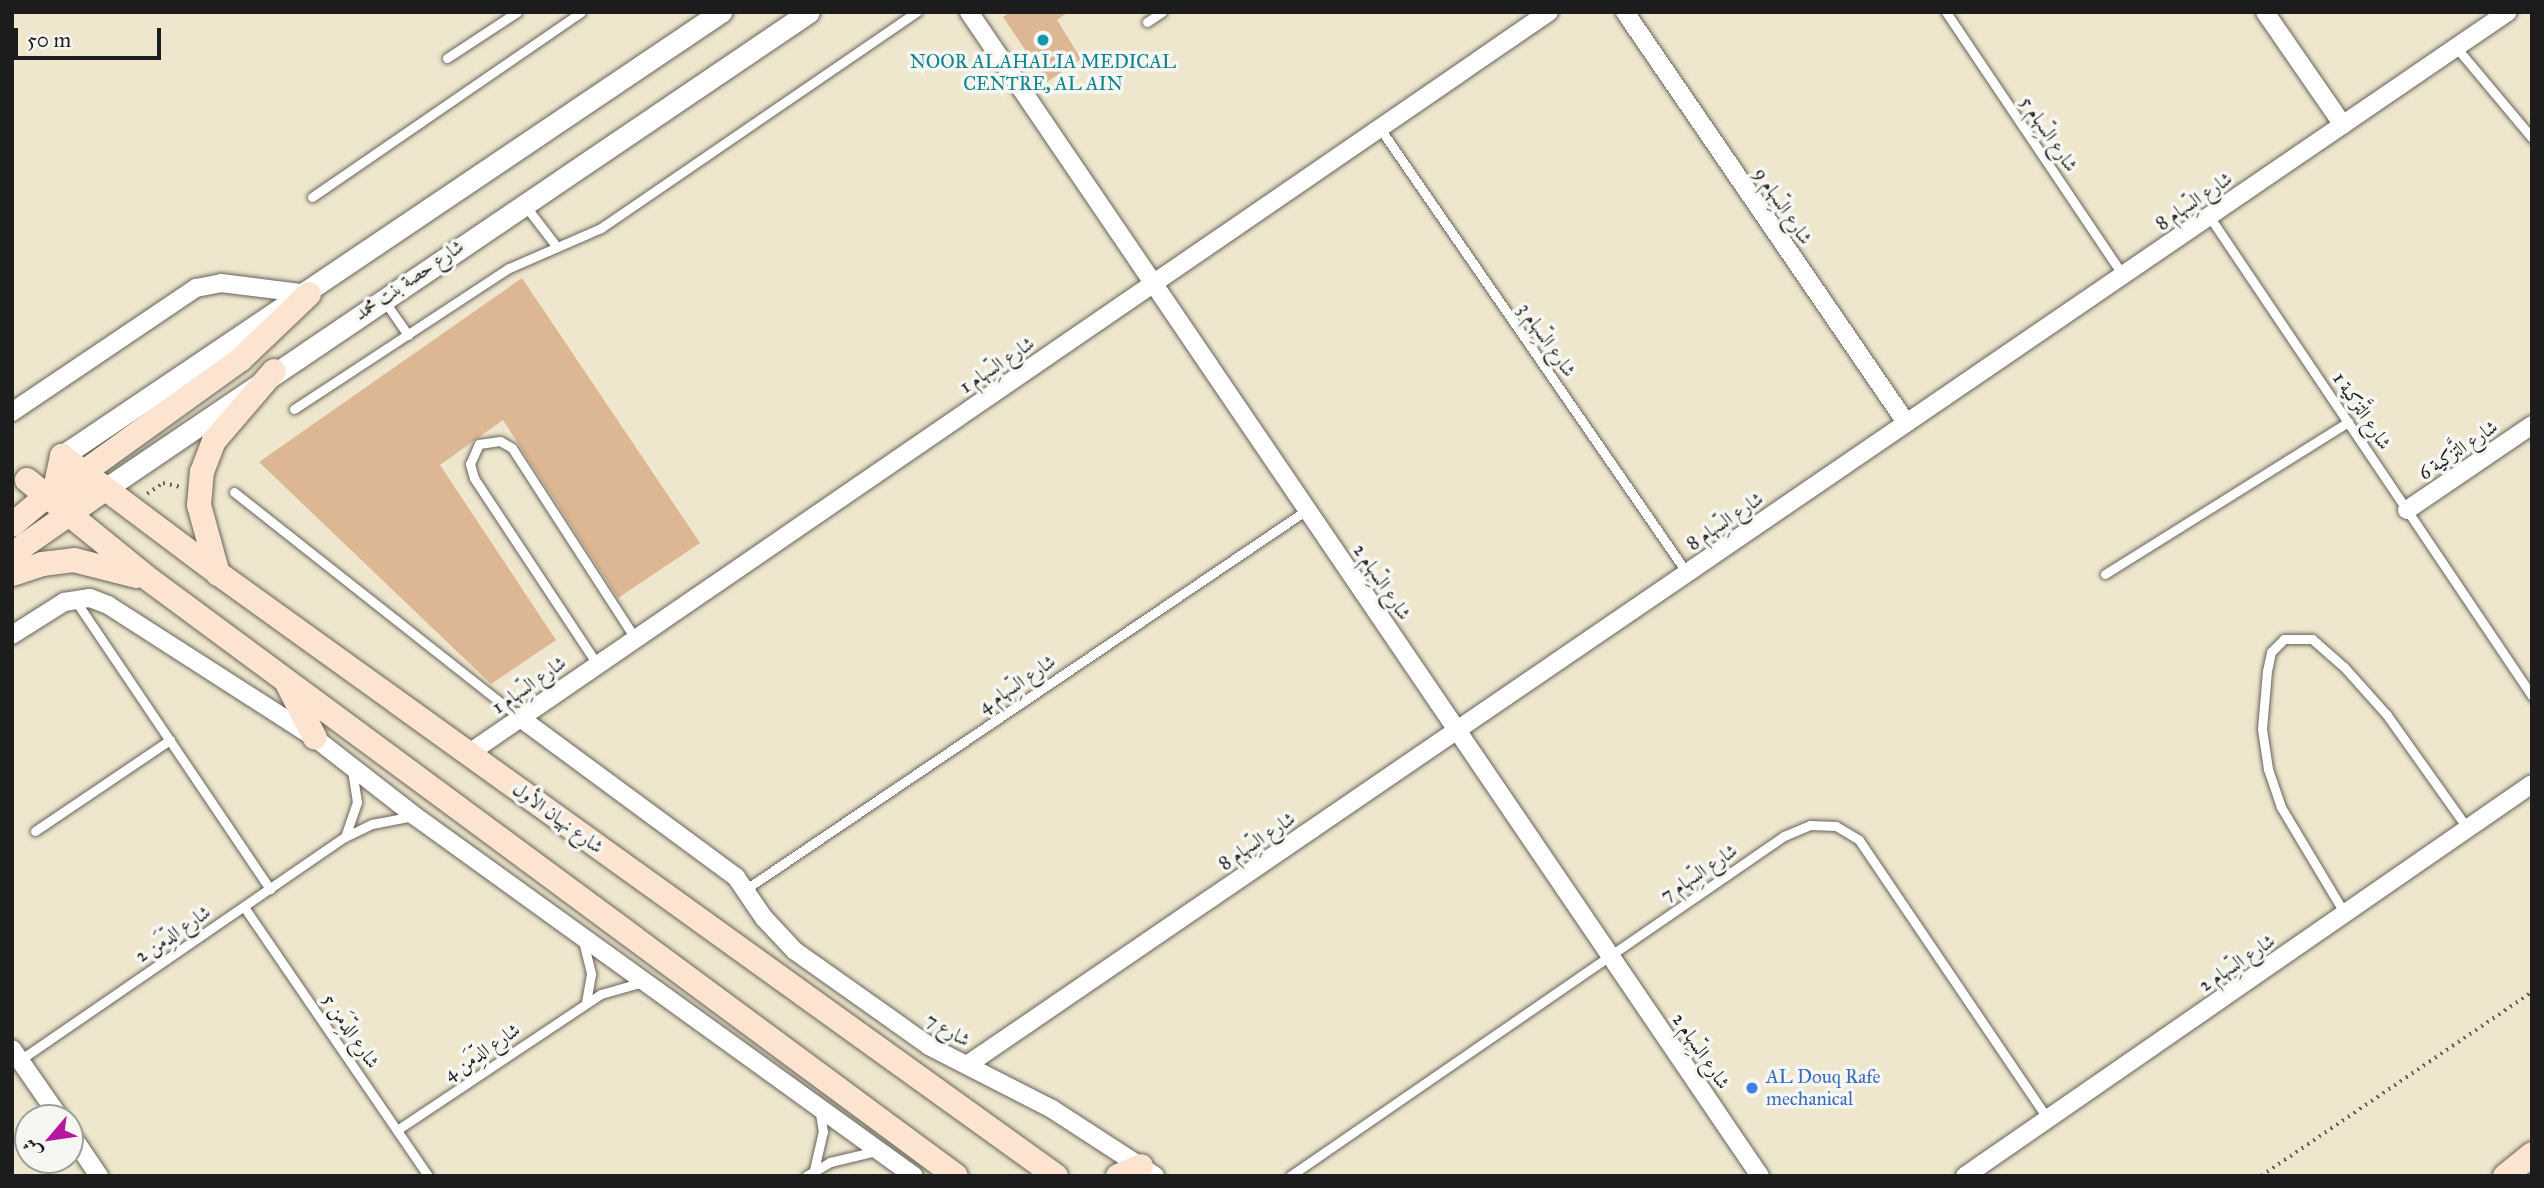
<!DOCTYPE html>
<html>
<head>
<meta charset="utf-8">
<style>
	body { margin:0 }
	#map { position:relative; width:2544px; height:1188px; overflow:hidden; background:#eee6cd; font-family:"IM FELL Great Primer",Amiri,serif }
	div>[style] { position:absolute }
	.building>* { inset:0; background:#ddb694 }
	.path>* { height:3.5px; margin-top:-1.75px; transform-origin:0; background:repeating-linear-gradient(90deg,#66635a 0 2px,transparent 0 7px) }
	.roads { filter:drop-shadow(0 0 2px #66635a) drop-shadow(0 0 2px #66635a) }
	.service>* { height:9px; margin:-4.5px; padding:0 4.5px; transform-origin:4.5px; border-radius:4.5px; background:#fff }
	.minor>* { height:18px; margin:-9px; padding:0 9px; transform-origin:9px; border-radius:9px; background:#fff }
	.tertiary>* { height:21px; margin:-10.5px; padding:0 10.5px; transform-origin:10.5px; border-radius:10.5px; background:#fff }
	.secondary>* { height:24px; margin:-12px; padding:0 12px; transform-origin:12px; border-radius:12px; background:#fde4d0 }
	.dots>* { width:19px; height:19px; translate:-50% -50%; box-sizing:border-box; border:4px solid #f6f6f2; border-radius:50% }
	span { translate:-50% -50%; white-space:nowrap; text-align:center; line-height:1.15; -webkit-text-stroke:7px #f6f6f2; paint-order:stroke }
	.culture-label { font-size:19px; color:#0d838f }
	.street-label { font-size:19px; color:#1c1c1c }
	.shop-label { font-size:19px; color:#366cbe }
	.left { translate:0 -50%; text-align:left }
	.frame { position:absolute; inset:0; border:14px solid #1c1c1c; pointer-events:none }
	.north { position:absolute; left:14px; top:1104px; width:70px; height:70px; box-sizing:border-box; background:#f6f6f2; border:2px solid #9f9f9c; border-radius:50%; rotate:241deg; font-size:19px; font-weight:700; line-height:28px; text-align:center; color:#1c1c1c }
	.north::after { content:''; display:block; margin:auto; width:24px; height:32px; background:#b5179e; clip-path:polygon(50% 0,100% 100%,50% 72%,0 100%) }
	.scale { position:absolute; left:14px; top:28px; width:147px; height:32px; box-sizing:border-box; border:4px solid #1c1c1c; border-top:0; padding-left:9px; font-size:21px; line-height:24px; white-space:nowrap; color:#1c1c1c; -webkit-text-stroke:5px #f6f6f2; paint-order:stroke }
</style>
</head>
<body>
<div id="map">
	<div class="building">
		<i style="clip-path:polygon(1010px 12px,1068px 12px,1057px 20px,1081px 59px,1047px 82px,1003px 17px)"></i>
		<i style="clip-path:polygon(522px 278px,700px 543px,618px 598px,503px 420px,440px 465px,556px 640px,491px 684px,259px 462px)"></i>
	</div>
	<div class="path">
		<i style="left:147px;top:494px;width:19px;rotate:-35deg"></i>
		<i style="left:163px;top:483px;width:18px;rotate:13deg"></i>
		<i style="left:2261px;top:1176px;width:328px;rotate:-34.2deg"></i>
	</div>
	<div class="roads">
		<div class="service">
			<i style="left:1946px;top:12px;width:317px;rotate:56.1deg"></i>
			<i style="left:1147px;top:22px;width:18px;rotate:-34deg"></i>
			<i style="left:2456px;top:47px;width:119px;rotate:50.1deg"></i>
			<i style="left:447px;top:58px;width:84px;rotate:-33.3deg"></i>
			<i style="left:1379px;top:127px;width:542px;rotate:55.37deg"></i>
			<i style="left:312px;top:197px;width:326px;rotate:-34.5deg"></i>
			<i style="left:524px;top:204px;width:54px;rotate:52.5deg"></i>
			<i style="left:2209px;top:216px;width:579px;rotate:56.06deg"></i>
			<i style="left:383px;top:299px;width:44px;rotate:55.2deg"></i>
			<i style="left:294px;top:409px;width:257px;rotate:-33.3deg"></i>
			<i style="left:509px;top:268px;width:100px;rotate:-23.5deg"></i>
			<i style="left:601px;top:228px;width:383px;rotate:-34.4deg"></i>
			<i style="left:234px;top:492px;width:363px;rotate:38.3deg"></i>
			<i style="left:2105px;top:574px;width:287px;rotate:-32deg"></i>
			<i style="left:75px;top:600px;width:349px;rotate:56deg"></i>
			<i style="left:597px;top:664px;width:223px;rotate:-123.5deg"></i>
			<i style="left:474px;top:478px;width:15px;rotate:-106deg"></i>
			<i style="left:470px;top:464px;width:22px;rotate:-66deg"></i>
			<i style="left:479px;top:444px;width:21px;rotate:-8deg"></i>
			<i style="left:500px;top:441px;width:14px;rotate:30deg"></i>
			<i style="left:512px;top:448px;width:226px;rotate:57.1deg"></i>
			<i style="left:35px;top:831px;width:163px;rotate:-34deg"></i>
			<i style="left:345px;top:837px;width:37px;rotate:-71deg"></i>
			<i style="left:357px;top:802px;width:32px;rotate:-99deg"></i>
			<i style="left:746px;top:889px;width:678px;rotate:-34.06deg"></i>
			<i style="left:244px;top:907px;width:326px;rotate:55.6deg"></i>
			<i style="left:2345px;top:914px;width:125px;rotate:-120.9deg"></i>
			<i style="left:2281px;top:807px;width:40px;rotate:-108.9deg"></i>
			<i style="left:2268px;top:769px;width:40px;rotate:-98.5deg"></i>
			<i style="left:2262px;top:729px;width:58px;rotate:-85.1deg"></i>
			<i style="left:2267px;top:671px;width:19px;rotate:-78deg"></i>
			<i style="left:2271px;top:652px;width:18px;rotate:-45deg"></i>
			<i style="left:2284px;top:639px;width:28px"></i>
			<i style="left:2312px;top:639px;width:43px;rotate:41.2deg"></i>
			<i style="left:2344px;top:667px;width:64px;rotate:48.1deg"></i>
			<i style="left:2387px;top:715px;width:140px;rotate:54.6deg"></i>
			<i style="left:583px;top:941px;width:34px;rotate:76deg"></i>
			<i style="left:591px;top:974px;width:29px;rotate:100deg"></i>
			<i style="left:20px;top:1060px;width:394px;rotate:-34.5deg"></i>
			<i style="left:345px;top:837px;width:30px;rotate:-26deg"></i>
			<i style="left:372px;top:824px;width:43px;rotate:-10.8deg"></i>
			<i style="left:397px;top:1130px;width:245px;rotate:-33.7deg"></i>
			<i style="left:601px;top:994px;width:44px;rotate:-15.9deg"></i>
			<i style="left:814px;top:1170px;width:39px;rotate:-77deg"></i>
			<i style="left:823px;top:1132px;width:24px;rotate:-99deg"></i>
			<i style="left:806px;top:1176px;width:28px;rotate:-30deg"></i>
			<i style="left:830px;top:1162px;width:47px;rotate:-13.4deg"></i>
			<i style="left:1290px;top:1176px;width:600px;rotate:-34.54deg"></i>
			<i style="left:1784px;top:836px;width:28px;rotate:-23deg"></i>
			<i style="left:1810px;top:825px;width:26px;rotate:2deg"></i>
			<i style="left:1836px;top:826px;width:27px;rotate:31deg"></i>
			<i style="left:1859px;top:840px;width:336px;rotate:55.9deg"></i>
		</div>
		<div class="minor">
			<i style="left:969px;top:12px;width:1407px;rotate:55.8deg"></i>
			<i style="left:1625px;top:12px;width:498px;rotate:55.6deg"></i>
			<i style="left:2265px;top:12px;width:137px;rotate:55.4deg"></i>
			<i style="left:12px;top:412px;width:222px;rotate:-34deg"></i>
			<i style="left:196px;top:288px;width:25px;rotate:-11deg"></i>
			<i style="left:221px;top:283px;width:89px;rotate:7.1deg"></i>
			<i style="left:2407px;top:510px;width:151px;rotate:-34.2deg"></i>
			<i style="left:12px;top:635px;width:62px;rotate:-32.4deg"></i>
			<i style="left:64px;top:602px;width:26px;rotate:-9deg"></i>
			<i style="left:90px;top:598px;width:19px;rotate:21deg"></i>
			<i style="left:108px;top:605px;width:246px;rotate:32.7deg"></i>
			<i style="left:315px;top:738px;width:127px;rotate:38deg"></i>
			<i style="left:415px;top:816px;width:615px;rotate:35.81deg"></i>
			<i style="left:519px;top:717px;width:270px;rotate:36.4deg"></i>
			<i style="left:736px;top:877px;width:50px;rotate:55.7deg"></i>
			<i style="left:764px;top:918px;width:45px;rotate:46.8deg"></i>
			<i style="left:795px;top:951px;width:164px;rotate:35.3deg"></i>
			<i style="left:929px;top:1046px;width:138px;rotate:27.1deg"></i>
			<i style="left:1052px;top:1109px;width:123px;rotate:33deg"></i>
			<i style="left:468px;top:754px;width:1311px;rotate:-34.47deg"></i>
			<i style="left:12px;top:1049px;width:84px;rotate:55.2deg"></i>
			<i style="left:967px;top:1065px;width:1866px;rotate:-34.35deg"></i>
			<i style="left:70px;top:1133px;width:52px;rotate:56deg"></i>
			<i style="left:1965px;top:1176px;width:689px;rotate:-34.66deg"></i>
		</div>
		<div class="tertiary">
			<i style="left:62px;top:456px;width:795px;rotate:-33.97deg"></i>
			<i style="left:105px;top:489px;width:850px;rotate:-34.12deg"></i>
		</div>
		<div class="secondary">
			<i style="left:62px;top:456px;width:196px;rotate:36.9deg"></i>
			<i style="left:219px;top:574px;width:1031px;rotate:35.73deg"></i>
			<i style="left:27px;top:480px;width:159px;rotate:39.1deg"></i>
			<i style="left:150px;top:580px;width:1002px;rotate:36.48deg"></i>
			<i style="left:68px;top:515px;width:23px;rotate:-80deg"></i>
			<i style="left:72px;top:492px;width:23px;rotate:-59deg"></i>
			<i style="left:84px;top:472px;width:193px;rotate:-35.7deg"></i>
			<i style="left:241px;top:359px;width:94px;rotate:-43.7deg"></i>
			<i style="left:12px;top:525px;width:56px;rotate:-39.9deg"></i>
			<i style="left:55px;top:489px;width:34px;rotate:-78deg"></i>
			<i style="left:12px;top:554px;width:113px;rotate:-35deg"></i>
			<i style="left:12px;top:574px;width:32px;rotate:-18deg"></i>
			<i style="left:42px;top:564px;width:32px;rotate:-7deg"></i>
			<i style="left:74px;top:560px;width:65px;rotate:14.3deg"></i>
			<i style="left:218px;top:574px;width:72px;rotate:-105.4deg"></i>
			<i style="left:199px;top:505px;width:33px;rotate:-85deg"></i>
			<i style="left:202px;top:472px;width:33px;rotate:-69deg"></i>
			<i style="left:214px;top:441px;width:92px;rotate:-49.4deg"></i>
			<i style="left:288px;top:685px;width:59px;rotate:63deg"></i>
			<i style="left:1118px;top:1176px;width:25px;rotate:-23deg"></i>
			<i style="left:2505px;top:1176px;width:35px;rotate:-39deg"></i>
		</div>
	</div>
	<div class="dots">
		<i style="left:1043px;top:40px;background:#0f9aa8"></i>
		<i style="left:1752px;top:1088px;background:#3f7fe0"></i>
	</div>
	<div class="culture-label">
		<span style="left:1043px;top:73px">NOOR ALAHALIA MEDICAL<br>CENTRE, AL AIN</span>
	</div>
	<div class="street-label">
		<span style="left:2049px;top:134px;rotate:56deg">شارع السِّهام 5</span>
		<span style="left:2194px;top:201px;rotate:-34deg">شارع السِّهام 8</span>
		<span style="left:1783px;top:206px;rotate:56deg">شارع السِّهام 9</span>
		<span style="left:409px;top:280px;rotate:-34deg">شارع حصة بنت محمد</span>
		<span style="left:1547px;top:340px;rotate:55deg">شارع السِّهام 3</span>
		<span style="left:997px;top:365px;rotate:-34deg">شارع السِّهام 1</span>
		<span style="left:2362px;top:411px;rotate:56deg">شارع التَّزكية 1</span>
		<span style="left:2458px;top:450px;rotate:-34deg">شارع التَّزكية 6</span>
		<span style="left:1725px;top:521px;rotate:-34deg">شارع السِّهام 8</span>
		<span style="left:1382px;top:582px;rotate:56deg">شارع السِّهام 2</span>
		<span style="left:1017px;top:684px;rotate:-34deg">شارع السِّهام 4</span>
		<span style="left:529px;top:685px;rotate:-35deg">شارع السِّهام 1</span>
		<span style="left:558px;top:818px;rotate:36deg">شارع نهيان الأول</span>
		<span style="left:1257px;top:841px;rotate:-34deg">شارع السِّهام 8</span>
		<span style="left:1699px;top:873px;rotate:-34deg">شارع السِّهام 7</span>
		<span style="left:173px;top:934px;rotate:-34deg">شارع الدِّمَن 2</span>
		<span style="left:2237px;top:963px;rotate:-34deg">شارع السِّهام 2</span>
		<span style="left:948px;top:1030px;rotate:30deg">شارع 7</span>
		<span style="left:351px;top:1031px;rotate:56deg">شارع الدِّمَن 5</span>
		<span style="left:1701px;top:1051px;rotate:56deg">شارع السِّهام 2</span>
		<span style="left:482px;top:1052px;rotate:-34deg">شارع الدِّمَن 4</span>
	</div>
	<div class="shop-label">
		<span class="left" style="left:1766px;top:1088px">AL Douq Rafe<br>mechanical</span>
	</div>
	<div class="frame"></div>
	<div class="north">ش</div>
	<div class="scale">50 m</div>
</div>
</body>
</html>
